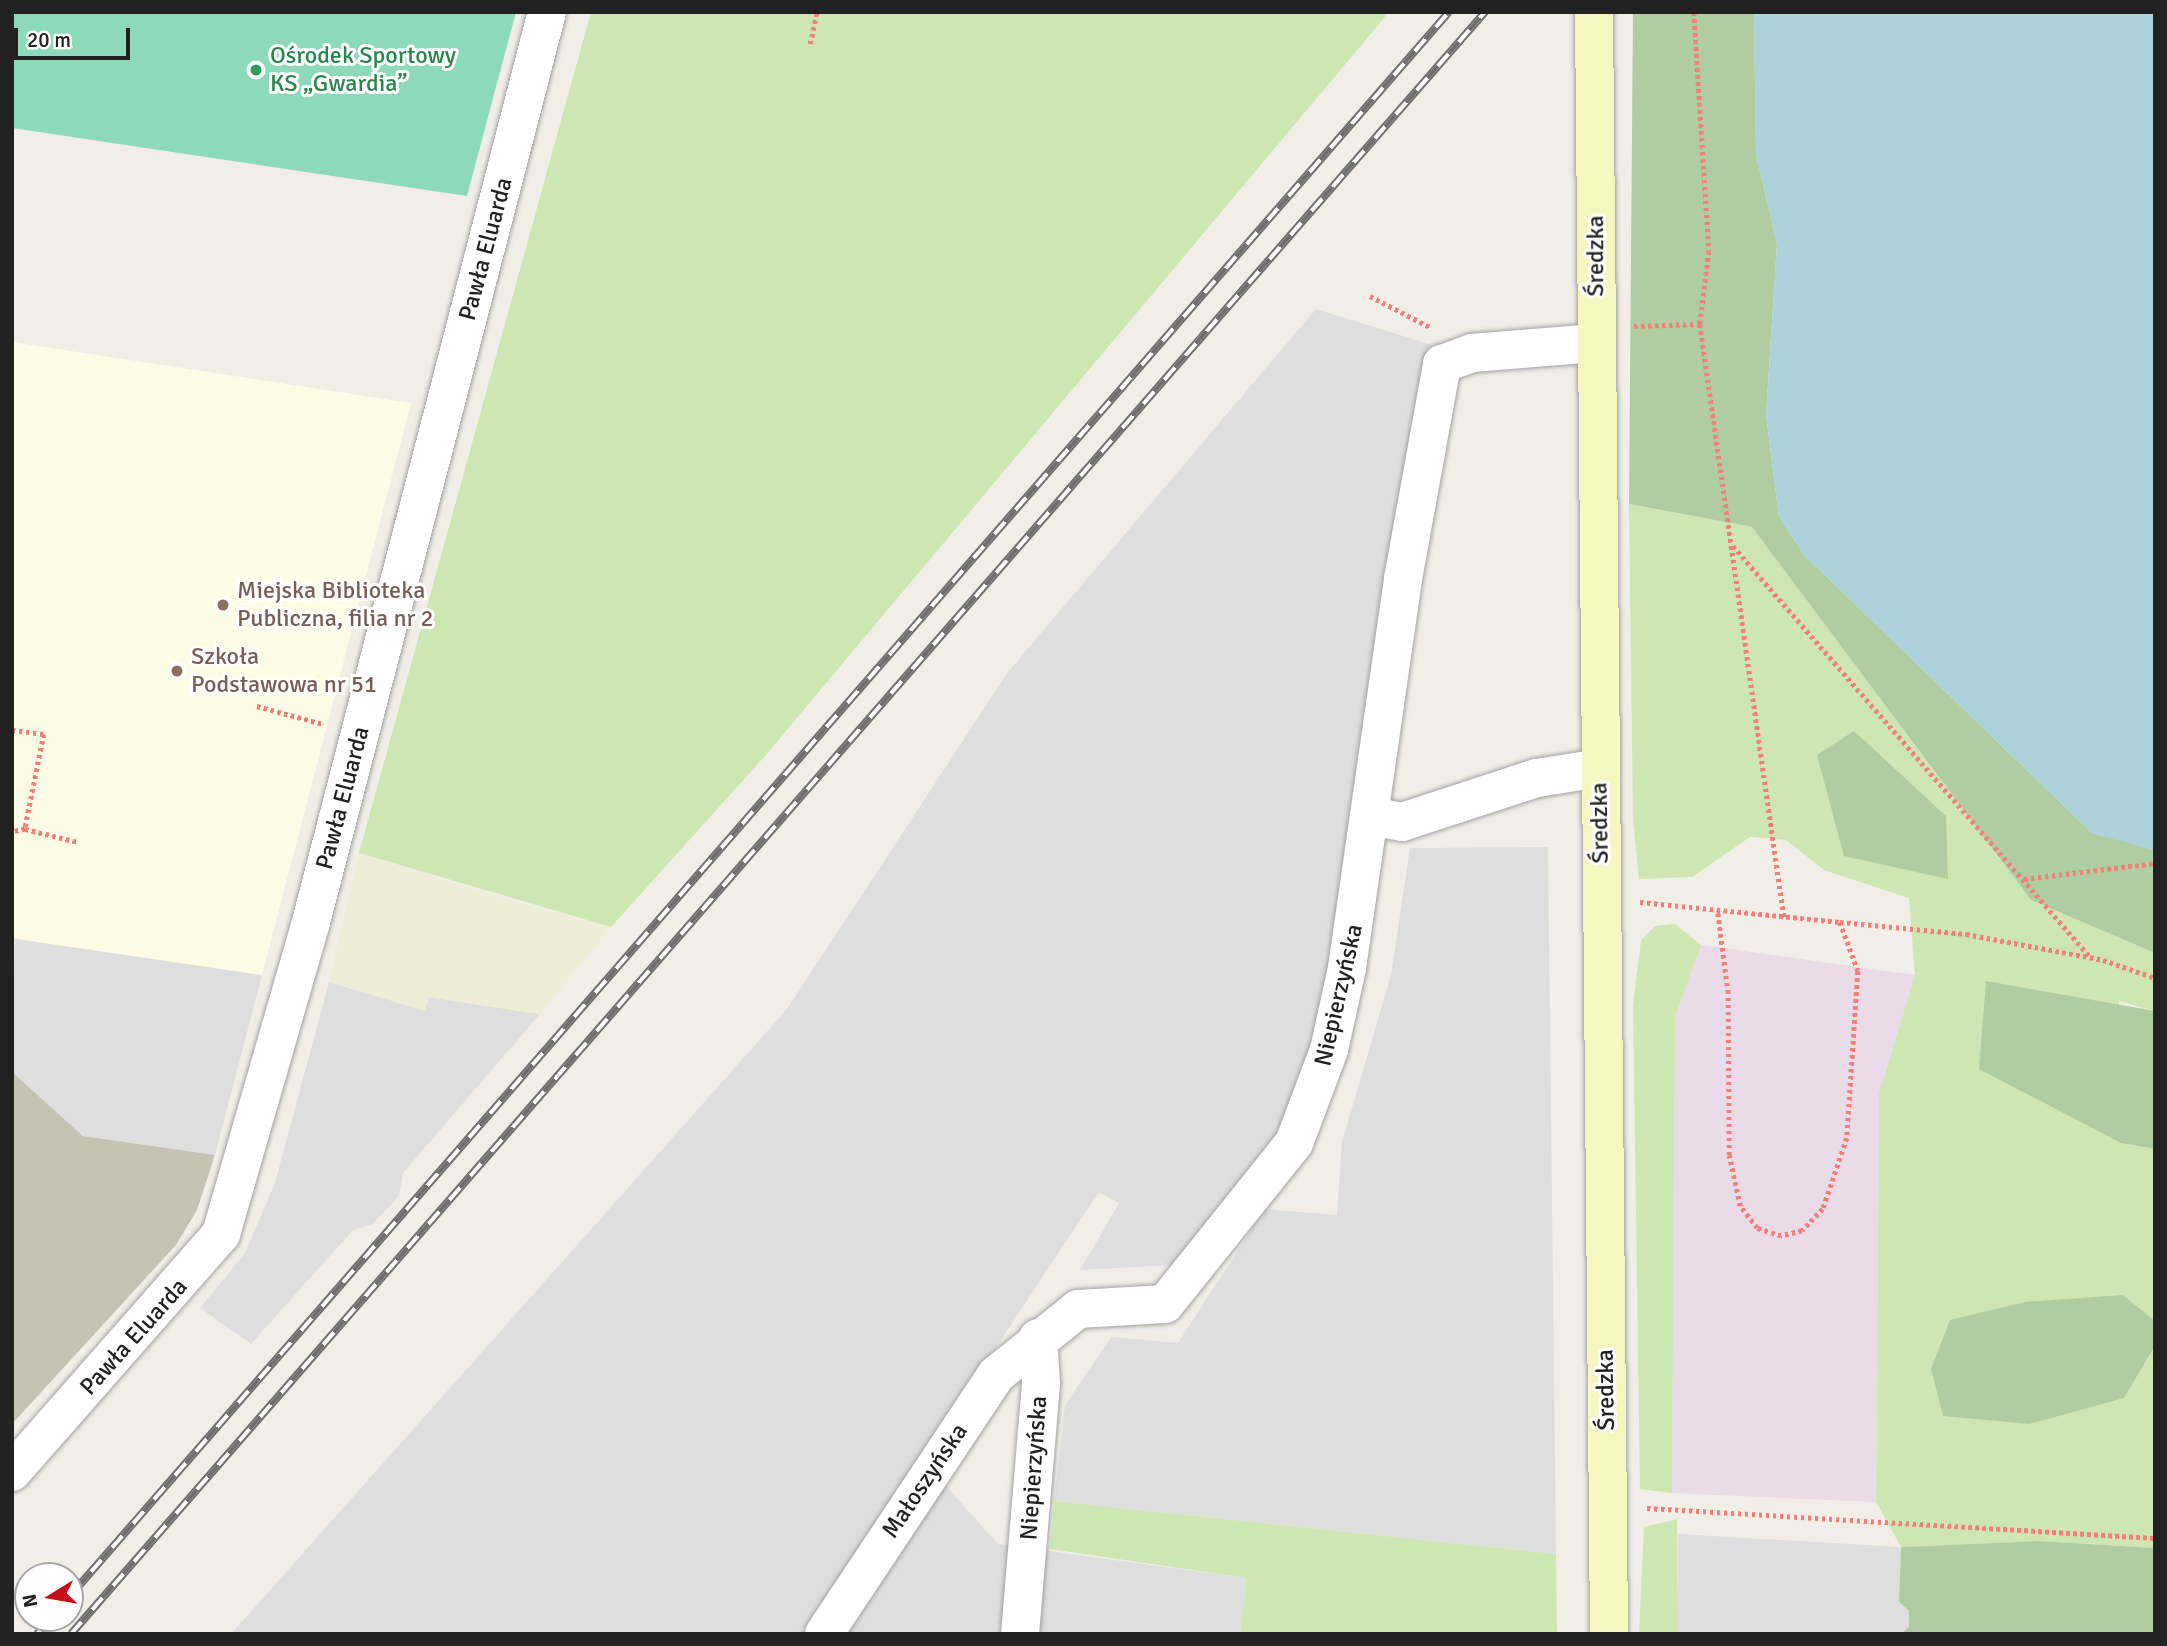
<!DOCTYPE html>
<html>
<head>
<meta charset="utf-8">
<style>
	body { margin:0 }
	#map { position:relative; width:2167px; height:1646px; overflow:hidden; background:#f1eee8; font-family:Signika,sans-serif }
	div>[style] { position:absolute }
	.residential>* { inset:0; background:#dfdede }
	.industrial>* { inset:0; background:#e9dbe7 }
	.education>* { inset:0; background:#fdfce5 }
	.construction>* { inset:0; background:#c5c4b4 }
	.farmland>* { inset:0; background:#edeed5 }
	.grass>* { inset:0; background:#cee7b2 }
	.forest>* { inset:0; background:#afcda0 }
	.pitch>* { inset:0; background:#8cdab9 }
	.water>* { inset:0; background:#acd3db }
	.path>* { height:4.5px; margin-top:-2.25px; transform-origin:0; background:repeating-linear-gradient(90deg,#f28079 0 3.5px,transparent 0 7px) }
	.roads { filter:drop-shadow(0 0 2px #a2a2a2) drop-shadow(0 0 2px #a2a2a2) }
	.minor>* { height:38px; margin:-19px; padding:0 19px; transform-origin:19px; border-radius:19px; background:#fff }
	.secondary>* { height:38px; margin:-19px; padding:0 19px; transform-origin:19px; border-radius:19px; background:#f6f6c1 }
	.rail>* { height:8px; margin-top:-4px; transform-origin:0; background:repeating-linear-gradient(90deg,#fff 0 16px,#6f6f6f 0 32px); box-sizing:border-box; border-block:2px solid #6f6f6f }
	.dots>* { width:19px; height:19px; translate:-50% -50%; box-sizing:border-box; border:4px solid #fff; border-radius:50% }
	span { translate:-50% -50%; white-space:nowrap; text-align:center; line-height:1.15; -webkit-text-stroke:6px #fff; paint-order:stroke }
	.leisure-label { font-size:24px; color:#27864d }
	.left { translate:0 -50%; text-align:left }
	.street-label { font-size:24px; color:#212121 }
	.education-label { font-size:24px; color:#785e54 }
	.frame { position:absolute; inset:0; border:14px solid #212121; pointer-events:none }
	.north { position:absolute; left:14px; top:1562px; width:70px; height:70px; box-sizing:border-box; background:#fff; border:2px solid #a6a6a6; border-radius:50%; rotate:259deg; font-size:19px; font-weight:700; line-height:28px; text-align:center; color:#212121 }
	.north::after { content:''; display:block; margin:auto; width:24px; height:32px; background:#c60c14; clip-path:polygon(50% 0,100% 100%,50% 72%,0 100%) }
	.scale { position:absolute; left:14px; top:28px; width:116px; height:32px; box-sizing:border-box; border:4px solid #212121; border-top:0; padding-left:9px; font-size:21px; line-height:24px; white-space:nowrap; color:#212121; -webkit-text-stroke:5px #fff; paint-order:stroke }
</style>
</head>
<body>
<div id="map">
	<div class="residential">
		<i style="clip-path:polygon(1316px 309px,1432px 345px,1395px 538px,1356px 829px,1307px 1074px,1281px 1127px,1174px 1265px,1080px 1270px,1119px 1203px,1099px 1192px,922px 1459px,998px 1544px,1246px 1578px,1240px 1634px,231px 1634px,787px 1009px,1008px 672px)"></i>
		<i style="clip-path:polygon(1548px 847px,1556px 1554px,1054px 1501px,1065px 1405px,1111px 1337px,1178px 1343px,1265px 1209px,1337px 1215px,1342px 1142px,1391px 975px,1410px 848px)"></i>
		<i style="clip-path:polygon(15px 939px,262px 975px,215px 1155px,83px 1136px,12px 1072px)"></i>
		<i style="clip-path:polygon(329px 982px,424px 1010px,428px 997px,540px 1014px,403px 1173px,399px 1196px,373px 1224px,353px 1230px,251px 1344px,200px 1308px,245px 1253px,275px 1183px)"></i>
		<i style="clip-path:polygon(1678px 1534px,1901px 1547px,1899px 1602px,1909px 1611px,1909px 1627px,1901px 1634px,1678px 1634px)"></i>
	</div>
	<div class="industrial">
		<i style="clip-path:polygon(1701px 945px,1915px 975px,1879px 1093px,1876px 1502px,1672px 1493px,1675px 1017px)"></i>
	</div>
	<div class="education">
		<i style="clip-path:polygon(12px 342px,411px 403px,262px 975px,12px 938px)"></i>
	</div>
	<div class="construction">
		<i style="clip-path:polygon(12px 1072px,83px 1136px,215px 1155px,197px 1210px,176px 1245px,12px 1424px)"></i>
	</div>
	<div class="farmland">
		<i style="clip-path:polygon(359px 853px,519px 903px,611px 927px,540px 1014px,429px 997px,425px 1011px,329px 982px)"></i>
	</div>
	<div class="grass">
		<i style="clip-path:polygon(591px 12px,1389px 12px,765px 756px,611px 927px,359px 853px)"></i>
		<i style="clip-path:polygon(1629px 504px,1752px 527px,2031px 900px,2155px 953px,2155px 1011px,2119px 1001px,2121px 1143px,2155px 1149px,2155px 1321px,2122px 1295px,2124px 1398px,2155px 1346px,2155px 1548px,2038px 1541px,1901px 1547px,1876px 1502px,1879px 1093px,1915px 975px,1909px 898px,1824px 870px,1786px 840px,1750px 837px,1692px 877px,1639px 879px,1633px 821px)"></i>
		<i style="clip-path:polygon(1675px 924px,1701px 945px,1675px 1017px,1672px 1493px,1640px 1489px,1633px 1005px,1641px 940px,1655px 926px)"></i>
		<i style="clip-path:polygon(1054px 1501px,1556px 1554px,1557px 1634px,1240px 1634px,1246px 1578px,1050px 1549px)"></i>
		<i style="clip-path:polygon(1677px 1519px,1678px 1634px,1639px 1634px,1644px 1527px)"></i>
	</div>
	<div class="forest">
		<i style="clip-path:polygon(1633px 12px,1754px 12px,1756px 154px,1777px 244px,1766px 415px,1779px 516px,1804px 555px,2092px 833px,2155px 849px,2155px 953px,2031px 900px,1752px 527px,1629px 504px)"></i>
		<i style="clip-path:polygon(1854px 731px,1946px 816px,1948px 879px,1844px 856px,1817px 755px)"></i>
		<i style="clip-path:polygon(1986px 981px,2155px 1011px,2155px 1149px,2121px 1143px,1979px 1069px)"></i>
		<i style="clip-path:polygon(2123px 1295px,2155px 1321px,2155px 1346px,2124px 1398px,2029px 1424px,1943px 1416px,1931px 1369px,1950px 1320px,2025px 1302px)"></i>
		<i style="clip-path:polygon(2038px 1541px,2155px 1548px,2155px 1634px,1901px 1634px,1909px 1627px,1909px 1611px,1899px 1602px,1901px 1547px)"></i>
	</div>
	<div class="pitch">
		<i style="clip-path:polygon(12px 12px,516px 12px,467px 196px,12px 128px)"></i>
	</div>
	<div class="water">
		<i style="clip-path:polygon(1754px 12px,2155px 12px,2153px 850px,2092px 833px,1804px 555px,1779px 516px,1766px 415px,1777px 244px,1756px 154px)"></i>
	</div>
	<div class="path">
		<i style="left:1694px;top:12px;width:239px;rotate:86.4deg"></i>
		<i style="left:1709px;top:251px;width:74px;rotate:97deg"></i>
		<i style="left:1700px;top:324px;width:599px;rotate:81.94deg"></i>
		<i style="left:810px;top:44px;width:33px;rotate:-78deg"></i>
		<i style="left:1370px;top:296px;width:68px;rotate:27.3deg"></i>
		<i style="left:1634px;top:326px;width:66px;rotate:-1.7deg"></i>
		<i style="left:1733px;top:546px;width:546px;rotate:49.01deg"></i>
		<i style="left:257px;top:706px;width:68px;rotate:15.3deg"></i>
		<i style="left:12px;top:730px;width:32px;rotate:7deg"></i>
		<i style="left:44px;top:734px;width:97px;rotate:101.3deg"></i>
		<i style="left:25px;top:829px;width:13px;rotate:167deg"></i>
		<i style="left:25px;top:829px;width:55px;rotate:13.8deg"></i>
		<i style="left:2024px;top:879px;width:132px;rotate:-7deg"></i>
		<i style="left:1640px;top:902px;width:201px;rotate:5.7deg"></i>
		<i style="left:1840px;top:922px;width:52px;rotate:69.8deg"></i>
		<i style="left:1858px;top:971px;width:167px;rotate:93.8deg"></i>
		<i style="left:1847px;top:1138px;width:75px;rotate:108.7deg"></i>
		<i style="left:1823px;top:1209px;width:30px;rotate:134deg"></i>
		<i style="left:1802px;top:1231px;width:22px;rotate:167deg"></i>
		<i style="left:1781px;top:1236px;width:25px;rotate:-162deg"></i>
		<i style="left:1757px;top:1228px;width:28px;rotate:-128deg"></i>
		<i style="left:1740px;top:1206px;width:52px;rotate:-102.2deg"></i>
		<i style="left:1729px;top:1155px;width:162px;rotate:-90.4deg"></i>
		<i style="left:1728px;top:993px;width:84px;rotate:-97.5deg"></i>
		<i style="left:1840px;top:922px;width:127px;rotate:5.4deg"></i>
		<i style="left:1966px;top:934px;width:139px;rotate:10.7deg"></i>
		<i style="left:2103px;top:960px;width:55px;rotate:19.1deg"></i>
		<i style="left:1647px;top:1508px;width:509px;rotate:3.38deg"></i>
	</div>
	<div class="roads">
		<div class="minor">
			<i style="left:1371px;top:816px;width:32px;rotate:11deg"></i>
			<i style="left:1402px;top:822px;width:142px;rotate:-18.1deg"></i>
			<i style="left:1537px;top:778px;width:64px;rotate:-9deg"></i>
			<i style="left:12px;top:1472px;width:317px;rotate:-48.7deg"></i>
			<i style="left:221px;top:1234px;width:325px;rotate:-73.9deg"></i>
			<i style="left:311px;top:922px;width:940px;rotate:-75.46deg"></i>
			<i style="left:824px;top:1634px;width:311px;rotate:-56.4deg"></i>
			<i style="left:996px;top:1375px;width:105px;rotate:-38.8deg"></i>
			<i style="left:1078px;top:1309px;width:87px;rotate:-3.3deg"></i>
			<i style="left:1165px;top:1304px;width:206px;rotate:-51.3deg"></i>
			<i style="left:1294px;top:1143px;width:99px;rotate:-69.4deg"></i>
			<i style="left:1329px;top:1050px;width:84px;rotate:-77.6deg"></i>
			<i style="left:1347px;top:968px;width:393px;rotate:-81.8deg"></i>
			<i style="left:1403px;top:579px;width:219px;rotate:-79.7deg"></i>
			<i style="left:1442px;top:364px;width:32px;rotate:-20deg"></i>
			<i style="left:1472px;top:353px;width:124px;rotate:-4.6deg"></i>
			<i style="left:1020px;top:1634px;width:252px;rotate:-85.2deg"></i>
			<i style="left:1041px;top:1383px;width:45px;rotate:-93.8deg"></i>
		</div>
		<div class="secondary">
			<i style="left:1594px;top:12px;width:1622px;rotate:89.47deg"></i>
		</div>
	</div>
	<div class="rail">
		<i style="left:70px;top:1596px;width:2100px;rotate:-48.96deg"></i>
		<i style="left:37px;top:1634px;width:21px;rotate:-49deg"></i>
		<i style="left:71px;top:1634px;width:2152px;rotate:-48.92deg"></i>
	</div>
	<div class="dots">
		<i style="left:256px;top:70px;background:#2e9e5b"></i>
		<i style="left:223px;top:605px;background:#8d6e63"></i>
		<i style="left:177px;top:671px;background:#8d6e63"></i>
	</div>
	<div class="leisure-label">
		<span class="left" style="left:270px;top:70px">Ośrodek Sportowy<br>KS „Gwardia”</span>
	</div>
	<div class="street-label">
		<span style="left:486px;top:249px;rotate:-75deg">Pawła Eluarda</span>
		<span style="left:1596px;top:256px;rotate:-90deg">Średzka</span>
		<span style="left:343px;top:798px;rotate:-75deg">Pawła Eluarda</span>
		<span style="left:1600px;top:823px;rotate:-91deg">Średzka</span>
		<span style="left:1339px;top:995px;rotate:-77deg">Niepierzyńska</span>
		<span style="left:134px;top:1337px;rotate:-48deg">Pawła Eluarda</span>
		<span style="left:1606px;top:1390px;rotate:-91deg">Średzka</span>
		<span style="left:1034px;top:1468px;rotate:-86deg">Niepierzyńska</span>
		<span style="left:925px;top:1481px;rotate:-56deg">Małoszyńska</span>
	</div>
	<div class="education-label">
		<span class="left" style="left:237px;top:605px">Miejska Biblioteka<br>Publiczna, filia nr 2</span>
		<span class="left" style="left:191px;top:671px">Szkoła<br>Podstawowa nr 51</span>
	</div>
	<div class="frame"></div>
	<div class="north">N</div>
	<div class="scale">20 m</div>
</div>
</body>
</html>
